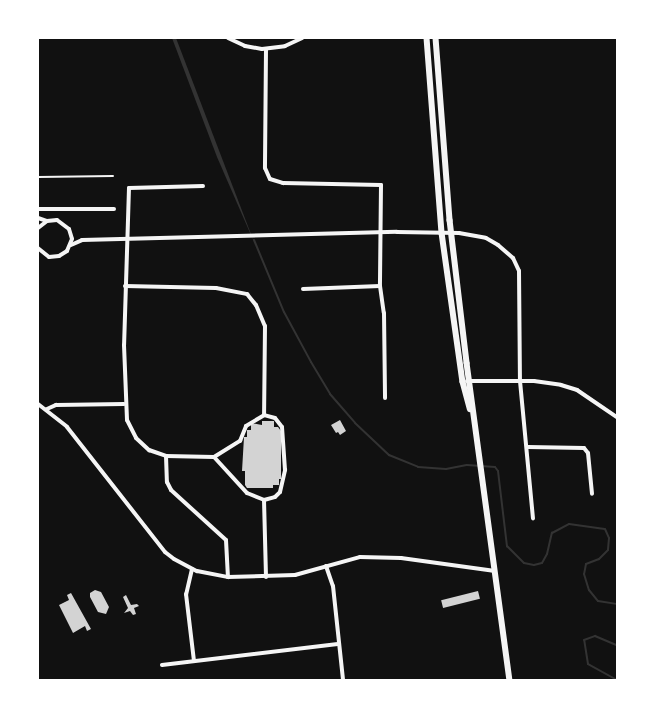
<!DOCTYPE html>
<html>
<head>
<meta charset="utf-8">
<style>
	body { margin:0 }
	#map { position:relative; width:655px; height:718px; overflow:hidden; background:#111; font-family:"Noto Serif",serif }
	div>[style] { position:absolute }
	.water>* { inset:0; background:#333 }
	.stream>* { height:2px; margin:-1px; padding:0 1px; transform-origin:1px; border-radius:1px; background:#333 }
	.building>* { inset:0; background:#d3d3d3; transform-origin:0 0 }
	.service>* { height:2px; margin:-1px; padding:0 1px; transform-origin:1px; border-radius:1px; background:#f5f5f5 }
	.minor>* { height:4px; margin:-2px; padding:0 2px; transform-origin:2px; border-radius:2px; background:#f5f5f5 }
	.secondary>* { height:5.5px; margin:-2.75px; padding:0 2.75px; transform-origin:2.75px; border-radius:2.75px; background:#f5f5f5 }
	span { translate:-50% -50%; white-space:nowrap; text-align:center; line-height:1.15; -webkit-text-stroke:4px #fff; paint-order:stroke }
	.frame { position:absolute; inset:0; border:39px solid #fff; pointer-events:none }
</style>
</head>
<body>
<div id="map">
	<div class="water">
		<i style="clip-path:polygon(172px 38px,176px 38px,254px 242px,217px 157px)"></i>
	</div>
	<div class="stream">
		<i style="left:254px;top:240px;width:78px;rotate:67.4deg"></i>
		<i style="left:284px;top:312px;width:57px;rotate:61.6deg"></i>
		<i style="left:311px;top:362px;width:37px;rotate:59deg"></i>
		<i style="left:330px;top:394px;width:38px;rotate:49deg"></i>
		<i style="left:355px;top:423px;width:47px;rotate:43.3deg"></i>
		<i style="left:389px;top:455px;width:31px;rotate:22deg"></i>
		<i style="left:418px;top:467px;width:28px;rotate:4deg"></i>
		<i style="left:446px;top:469px;width:21px;rotate:-11deg"></i>
		<i style="left:467px;top:465px;width:28px;rotate:4deg"></i>
		<i style="left:495px;top:467px;width:5px;rotate:53deg"></i>
		<i style="left:498px;top:471px;width:76px;rotate:83.2deg"></i>
		<i style="left:507px;top:546px;width:24px;rotate:45deg"></i>
		<i style="left:524px;top:563px;width:10px;rotate:11deg"></i>
		<i style="left:534px;top:565px;width:8px;rotate:-14deg"></i>
		<i style="left:542px;top:563px;width:10px;rotate:-61deg"></i>
		<i style="left:547px;top:554px;width:22px;rotate:-77deg"></i>
		<i style="left:552px;top:533px;width:19px;rotate:-28deg"></i>
		<i style="left:569px;top:524px;width:36px;rotate:8deg"></i>
		<i style="left:605px;top:529px;width:10px;rotate:66deg"></i>
		<i style="left:609px;top:538px;width:12px;rotate:95deg"></i>
		<i style="left:608px;top:550px;width:13px;rotate:135deg"></i>
		<i style="left:599px;top:559px;width:14px;rotate:159deg"></i>
		<i style="left:586px;top:564px;width:10px;rotate:101deg"></i>
		<i style="left:584px;top:574px;width:17px;rotate:73deg"></i>
		<i style="left:589px;top:590px;width:14px;rotate:51deg"></i>
		<i style="left:598px;top:601px;width:20px;rotate:9deg"></i>
		<i style="left:617px;top:680px;width:33px;rotate:-151deg"></i>
		<i style="left:588px;top:664px;width:24px;rotate:-99deg"></i>
		<i style="left:584px;top:640px;width:12px;rotate:-20deg"></i>
		<i style="left:595px;top:636px;width:25px;rotate:23deg"></i>
	</div>
	<div class="building">
		<i style="clip-path:polygon(340px 420px,346px 431px,340px 435px,338px 432px,336px 433px,331px 425px)"></i>
		<i style="clip-path:polygon(262px 421px,274px 421px,274px 427px,278px 427px,281px 431px,281px 479px,279px 479px,279px 485px,273px 485px,273px 488px,247px 488px,245px 485px,245px 471px,242px 471px,244px 437px,247px 437px,247px 430px,251px 430px,251px 423px,262px 425px)"></i>
		<i style="clip-path:polygon(95px 590px,101px 592px,109px 607px,106px 614px,98px 612px,90px 597px,90px 593px)"></i>
		<i style="left:478px;top:591px;width:8px;height:38px;rotate:76deg"></i>
		<i style="clip-path:polygon(71px 593px,91px 629px,87px 631px,85px 626px,73px 633px,59px 605px,69px 600px,67px 595px)"></i>
		<i style="clip-path:polygon(126px 595px,131px 605px,137px 604px,139px 606px,134px 608px,136px 614px,133px 615px,130px 611px,124px 613px,128px 608px,123px 597px)"></i>
	</div>
	<div class="service">
		<i style="left:38px;top:177px;width:75px;rotate:-0.8deg"></i>
	</div>
	<div class="minor">
		<i style="left:228px;top:38px;width:19px;rotate:25deg"></i>
		<i style="left:245px;top:46px;width:17px;rotate:10deg"></i>
		<i style="left:262px;top:49px;width:23px;rotate:-7deg"></i>
		<i style="left:285px;top:46px;width:19px;rotate:-25deg"></i>
		<i style="left:266px;top:49px;width:119px;rotate:90.5deg"></i>
		<i style="left:265px;top:168px;width:12px;rotate:66deg"></i>
		<i style="left:270px;top:179px;width:14px;rotate:17deg"></i>
		<i style="left:283px;top:183px;width:98px;rotate:1.2deg"></i>
		<i style="left:381px;top:185px;width:101px;rotate:90.6deg"></i>
		<i style="left:203px;top:186px;width:74px;rotate:178.5deg"></i>
		<i style="left:129px;top:188px;width:157px;rotate:91.8deg"></i>
		<i style="left:124px;top:345px;width:75px;rotate:87.7deg"></i>
		<i style="left:127px;top:420px;width:20px;rotate:63deg"></i>
		<i style="left:136px;top:438px;width:18px;rotate:43deg"></i>
		<i style="left:149px;top:450px;width:18px;rotate:19deg"></i>
		<i style="left:166px;top:456px;width:48px;rotate:1.2deg"></i>
		<i style="left:214px;top:457px;width:49px;rotate:47.5deg"></i>
		<i style="left:247px;top:493px;width:18px;rotate:22deg"></i>
		<i style="left:264px;top:500px;width:11px;rotate:-15deg"></i>
		<i style="left:275px;top:497px;width:7px;rotate:-45deg"></i>
		<i style="left:280px;top:492px;width:23px;rotate:-77deg"></i>
		<i style="left:285px;top:470px;width:43px;rotate:-94deg"></i>
		<i style="left:282px;top:427px;width:11px;rotate:-128deg"></i>
		<i style="left:275px;top:418px;width:11px;rotate:-165deg"></i>
		<i style="left:38px;top:209px;width:76px"></i>
		<i style="left:38px;top:218px;width:9px;rotate:18deg"></i>
		<i style="left:38px;top:228px;width:11px;rotate:-38deg"></i>
		<i style="left:47px;top:221px;width:10px;rotate:-6deg"></i>
		<i style="left:57px;top:220px;width:15px;rotate:37deg"></i>
		<i style="left:69px;top:229px;width:10px;rotate:73deg"></i>
		<i style="left:72px;top:239px;width:13px;rotate:113deg"></i>
		<i style="left:67px;top:251px;width:9px;rotate:148deg"></i>
		<i style="left:59px;top:256px;width:10px;rotate:174deg"></i>
		<i style="left:49px;top:257px;width:14px;rotate:-141deg"></i>
		<i style="left:71px;top:245px;width:12px;rotate:-24deg"></i>
		<i style="left:82px;top:240px;width:315px;rotate:-1.5deg"></i>
		<i style="left:397px;top:232px;width:62px;rotate:0.9deg"></i>
		<i style="left:459px;top:233px;width:27px;rotate:10deg"></i>
		<i style="left:486px;top:238px;width:14px;rotate:30deg"></i>
		<i style="left:498px;top:245px;width:20px;rotate:41deg"></i>
		<i style="left:513px;top:258px;width:14px;rotate:65deg"></i>
		<i style="left:519px;top:271px;width:110px;rotate:89.5deg"></i>
		<i style="left:520px;top:381px;width:138px;rotate:84.6deg"></i>
		<i style="left:125px;top:286px;width:91px;rotate:1.3deg"></i>
		<i style="left:216px;top:288px;width:32px;rotate:11deg"></i>
		<i style="left:247px;top:294px;width:14px;rotate:51deg"></i>
		<i style="left:256px;top:305px;width:23px;rotate:67deg"></i>
		<i style="left:265px;top:326px;width:89px;rotate:90.6deg"></i>
		<i style="left:303px;top:289px;width:77px;rotate:-2.2deg"></i>
		<i style="left:380px;top:286px;width:27px;rotate:82deg"></i>
		<i style="left:384px;top:313px;width:85px;rotate:89.3deg"></i>
		<i style="left:467px;top:381px;width:67px"></i>
		<i style="left:534px;top:381px;width:27px;rotate:8deg"></i>
		<i style="left:561px;top:385px;width:17px;rotate:17deg"></i>
		<i style="left:577px;top:390px;width:50px;rotate:34.3deg"></i>
		<i style="left:38px;top:404px;width:37px;rotate:38deg"></i>
		<i style="left:67px;top:427px;width:159px;rotate:51.9deg"></i>
		<i style="left:165px;top:552px;width:11px;rotate:38deg"></i>
		<i style="left:174px;top:559px;width:26px;rotate:28deg"></i>
		<i style="left:197px;top:571px;width:32px;rotate:11deg"></i>
		<i style="left:228px;top:577px;width:67px;rotate:-1.7deg"></i>
		<i style="left:295px;top:575px;width:67px;rotate:-15.5deg"></i>
		<i style="left:360px;top:557px;width:41px;rotate:1.4deg"></i>
		<i style="left:401px;top:558px;width:95px;rotate:7.9deg"></i>
		<i style="left:47px;top:409px;width:10px;rotate:-24deg"></i>
		<i style="left:56px;top:405px;width:68px;rotate:-0.8deg"></i>
		<i style="left:528px;top:447px;width:56px;rotate:1deg"></i>
		<i style="left:584px;top:448px;width:6px;rotate:51deg"></i>
		<i style="left:588px;top:453px;width:41px;rotate:84.4deg"></i>
		<i style="left:166px;top:456px;width:26px;rotate:88deg"></i>
		<i style="left:167px;top:482px;width:9px;rotate:63deg"></i>
		<i style="left:171px;top:490px;width:74px;rotate:42.3deg"></i>
		<i style="left:226px;top:540px;width:37px;rotate:87deg"></i>
		<i style="left:214px;top:457px;width:31px;rotate:-32deg"></i>
		<i style="left:240px;top:441px;width:16px;rotate:-68deg"></i>
		<i style="left:246px;top:426px;width:21px;rotate:-31deg"></i>
		<i style="left:264px;top:500px;width:77px;rotate:88.5deg"></i>
		<i style="left:326px;top:566px;width:21px;rotate:71deg"></i>
		<i style="left:333px;top:586px;width:95px;rotate:83.9deg"></i>
		<i style="left:192px;top:569px;width:26px;rotate:103deg"></i>
		<i style="left:186px;top:594px;width:67px;rotate:83.2deg"></i>
		<i style="left:162px;top:665px;width:177px;rotate:-6.8deg"></i>
	</div>
	<div class="secondary">
		<i style="left:427px;top:38px;width:196px;rotate:85.6deg"></i>
		<i style="left:442px;top:233px;width:150px;rotate:82deg"></i>
		<i style="left:463px;top:382px;width:28px;rotate:75deg"></i>
		<i style="left:436px;top:38px;width:183px;rotate:85.6deg"></i>
		<i style="left:450px;top:220px;width:144px;rotate:83.2deg"></i>
		<i style="left:467px;top:363px;width:320px;rotate:82.3deg"></i>
	</div>
	<div class="frame"></div>
</div>
</body>
</html>
